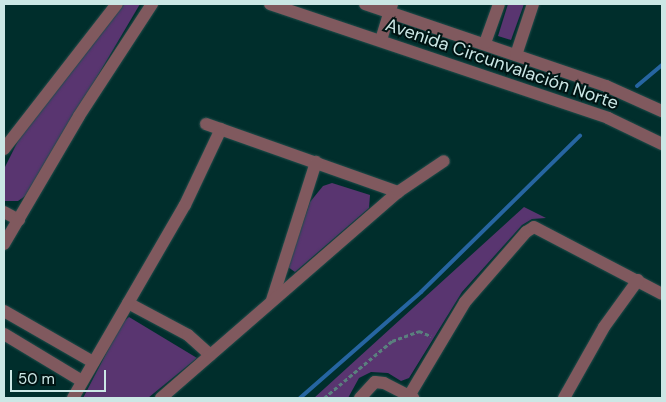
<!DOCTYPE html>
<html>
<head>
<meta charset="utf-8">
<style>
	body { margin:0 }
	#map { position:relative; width:666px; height:402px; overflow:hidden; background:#002e2c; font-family:"DM Sans",sans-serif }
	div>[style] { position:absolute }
	.green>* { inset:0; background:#593570 }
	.stream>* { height:4px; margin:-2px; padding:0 2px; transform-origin:2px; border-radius:2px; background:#2665a1 }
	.path>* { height:2.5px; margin-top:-1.25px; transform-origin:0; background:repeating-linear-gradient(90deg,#5a807e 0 4px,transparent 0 6.5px) }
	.roads { filter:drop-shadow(0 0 1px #204c4a) drop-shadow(0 0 1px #204c4a) }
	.minor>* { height:12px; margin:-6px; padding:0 6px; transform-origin:6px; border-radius:6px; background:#80595e }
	span { translate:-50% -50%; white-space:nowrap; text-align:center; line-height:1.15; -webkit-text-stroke:4px #001413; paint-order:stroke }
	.street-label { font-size:18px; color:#cbe7e5 }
	.frame { position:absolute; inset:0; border:5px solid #cbe7e5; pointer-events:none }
	.scale { position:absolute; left:10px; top:370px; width:96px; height:22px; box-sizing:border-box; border:2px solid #cbe7e5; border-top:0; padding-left:6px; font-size:15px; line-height:18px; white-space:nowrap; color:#cbe7e5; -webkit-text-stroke:4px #001413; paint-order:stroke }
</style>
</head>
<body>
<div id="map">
	<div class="green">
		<i style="clip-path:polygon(124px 4px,140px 4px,28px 194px,18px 201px,4px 201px,4px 169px,22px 133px)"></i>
		<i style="clip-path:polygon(508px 4px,524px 4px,511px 40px,498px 36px)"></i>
		<i style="clip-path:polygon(332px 183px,370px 195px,369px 208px,295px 272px,288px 267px,310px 202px,323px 186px)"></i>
		<i style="clip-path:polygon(524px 207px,546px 218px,532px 219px,522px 225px,462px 292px,409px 378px,401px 381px,388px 373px,371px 372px,359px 378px,348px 398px,314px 398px)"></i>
		<i style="clip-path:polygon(129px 317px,197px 358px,148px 398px,83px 398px,122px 323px)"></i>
	</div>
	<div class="stream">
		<i style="left:637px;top:86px;width:33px;rotate:-40deg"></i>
		<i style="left:300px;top:398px;width:161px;rotate:-41.2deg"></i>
		<i style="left:421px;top:292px;width:223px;rotate:-44.5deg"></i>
	</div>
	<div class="path">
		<i style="left:324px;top:398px;width:89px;rotate:-40deg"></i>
		<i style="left:392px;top:341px;width:29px;rotate:-20deg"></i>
		<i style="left:419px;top:331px;width:13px;rotate:23deg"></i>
	</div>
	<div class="roads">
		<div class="minor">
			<i style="left:270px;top:4px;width:357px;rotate:18.6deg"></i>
			<i style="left:608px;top:118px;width:60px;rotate:25.7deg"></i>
			<i style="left:365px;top:4px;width:255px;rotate:18.8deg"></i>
			<i style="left:606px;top:86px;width:61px;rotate:24.1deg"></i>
			<i style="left:381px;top:40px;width:38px;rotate:-73deg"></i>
			<i style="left:485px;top:43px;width:41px;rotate:-70.3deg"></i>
			<i style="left:516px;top:55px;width:54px;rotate:-71.6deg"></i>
			<i style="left:206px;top:124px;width:204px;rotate:19.5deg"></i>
			<i style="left:4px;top:149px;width:184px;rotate:-52.1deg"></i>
			<i style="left:4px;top:212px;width:17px;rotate:28deg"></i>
			<i style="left:4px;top:244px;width:148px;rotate:-59.6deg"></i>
			<i style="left:79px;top:116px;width:134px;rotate:-56.9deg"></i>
			<i style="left:272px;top:300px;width:145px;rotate:-72.3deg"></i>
			<i style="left:128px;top:303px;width:68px;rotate:28.1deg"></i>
			<i style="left:188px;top:335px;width:30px;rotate:42deg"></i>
			<i style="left:4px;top:311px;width:103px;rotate:29.8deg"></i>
			<i style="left:4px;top:334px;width:91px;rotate:31.1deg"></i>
			<i style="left:409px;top:396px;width:109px;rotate:-59.2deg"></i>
			<i style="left:465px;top:302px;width:93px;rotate:-48.9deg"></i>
			<i style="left:526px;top:232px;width:9px;rotate:-32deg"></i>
			<i style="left:534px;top:227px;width:144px;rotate:27.6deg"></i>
			<i style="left:73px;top:398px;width:223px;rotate:-59.9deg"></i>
			<i style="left:185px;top:205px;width:84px;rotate:-64.7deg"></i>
			<i style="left:161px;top:398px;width:314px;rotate:-41deg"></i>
			<i style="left:398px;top:192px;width:55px;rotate:-34deg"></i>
			<i style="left:360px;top:398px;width:22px;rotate:-47deg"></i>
			<i style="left:375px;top:382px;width:9px;rotate:6deg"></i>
			<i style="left:384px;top:383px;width:33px;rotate:27deg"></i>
			<i style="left:564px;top:398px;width:81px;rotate:-60.6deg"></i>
			<i style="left:604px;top:327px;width:58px;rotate:-54.1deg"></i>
		</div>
	</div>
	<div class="street-label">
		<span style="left:502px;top:64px;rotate:19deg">Avenida Circunvalación Norte</span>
	</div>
	<div class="frame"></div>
	<div class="scale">50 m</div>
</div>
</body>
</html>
